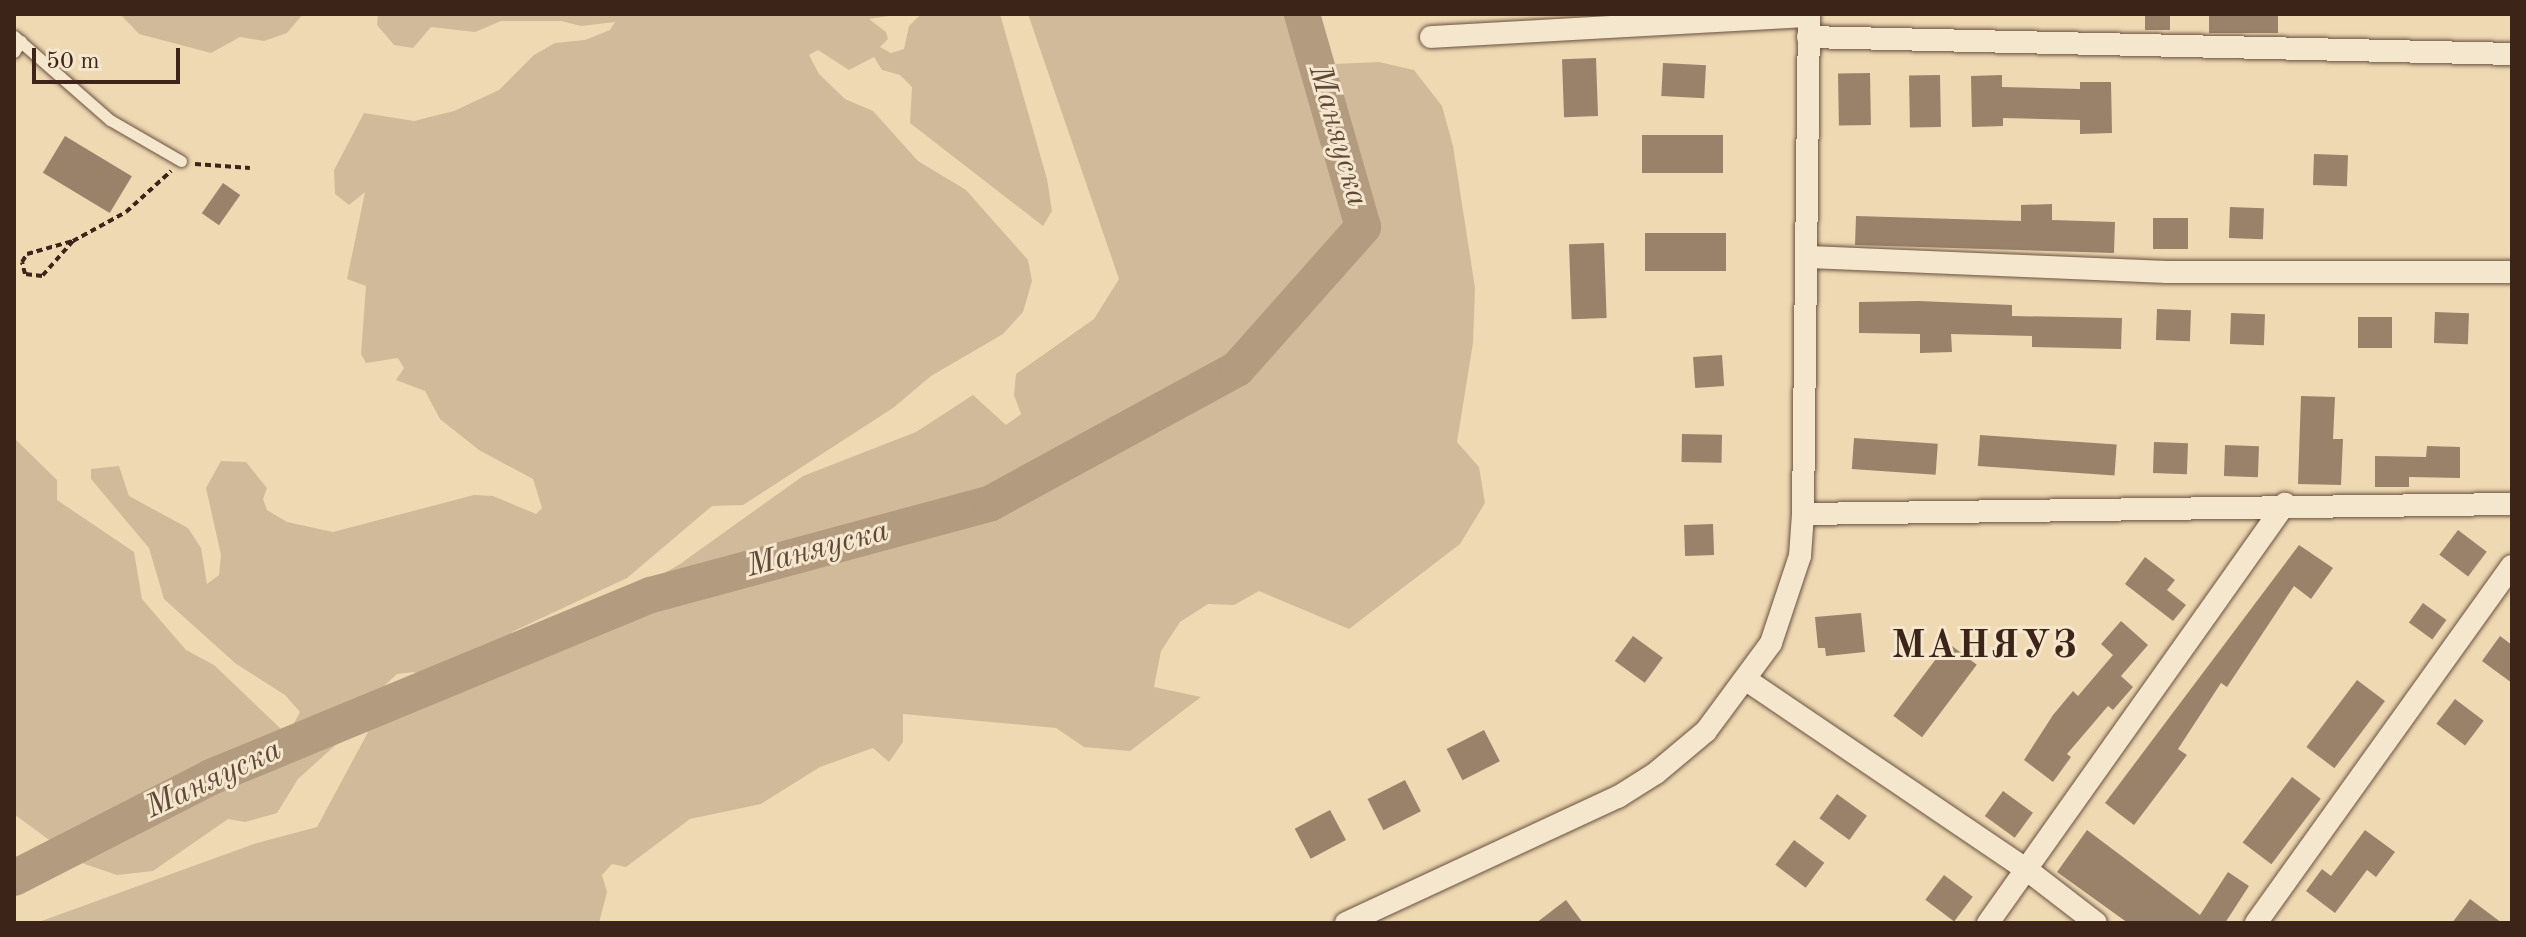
<!DOCTYPE html>
<html>
<head>
<meta charset="utf-8">
<style>
	body { margin:0 }
	#map { position:relative; width:2526px; height:937px; overflow:hidden; background:#efd9b3; font-family:"Old Standard TT",serif }
	div>[style] { position:absolute }
	.green>* { inset:0; background:#d1ba99 }
	.river>* { height:36px; margin:-18px; padding:0 18px; transform-origin:18px; border-radius:18px; background:#b29b7e }
	.building>* { inset:0; background:#998269; transform-origin:0 0 }
	.path>* { height:4px; margin-top:-2px; transform-origin:0; background:repeating-linear-gradient(90deg,#3c2418 0 6px,transparent 0 10px) }
	.roads { filter:drop-shadow(0 0 2px #69513f) drop-shadow(0 0 2px #69513f) }
	.service>* { height:11px; margin:-5.5px; padding:0 5.5px; transform-origin:5.5px; border-radius:5.5px; background:#f5e6ce }
	.minor>* { height:22px; margin:-11px; padding:0 11px; transform-origin:11px; border-radius:11px; background:#f5e6ce }
	span { translate:-50% -50%; white-space:nowrap; text-align:center; line-height:1.15; -webkit-text-stroke:6px #f5e6ce; paint-order:stroke }
	.water-label { font-size:32px; color:#5f4837; font-style:italic }
	.district-label { font-size:38px; color:#3c2418; font-weight:700; letter-spacing:2px }
	.frame { position:absolute; inset:0; border:16px solid #3c2418; pointer-events:none }
	.scale { position:absolute; left:32px; top:48px; width:148px; height:36px; box-sizing:border-box; border:4px solid #3c2418; border-top:0; padding-left:10px; font-size:24px; line-height:28px; white-space:nowrap; color:#3c2418; -webkit-text-stroke:6px #f5e6ce; paint-order:stroke }
</style>
</head>
<body>
<div id="map">
	<div class="green">
		<i style="clip-path:polygon(120px 14px,303px 14px,287px 33px,264px 41px,240px 37px,211px 53px,139px 34px)"></i>
		<i style="clip-path:polygon(378px 14px,902px 14px,869px 19px,886px 32px,888px 39px,880px 47px,891px 53px,904px 49px,909px 26px,921px 14px,1000px 14px,1047px 179px,1052px 211px,1043px 226px,910px 123px,912px 87px,900px 75px,882px 70px,874px 57px,849px 70px,818px 50px,809px 55px,819px 74px,845px 99px,873px 111px,918px 161px,966px 190px,1028px 260px,1032px 281px,1023px 312px,1003px 334px,931px 376px,893px 408px,743px 505px,712px 506px,627px 578px,514px 631px,473px 658px,422px 679px,414px 672px,397px 674px,369px 700px,340px 741px,298px 779px,277px 813px,245px 822px,228px 819px,153px 871px,117px 875px,79px 862px,14px 814px,14px 438px,57px 480px,57px 500px,134px 552px,142px 599px,186px 650px,214px 665px,281px 729px,293px 725px,300px 712px,285px 695px,235px 663px,164px 599px,149px 548px,91px 479px,91px 469px,119px 466px,129px 496px,188px 528px,201px 548px,207px 584px,219px 575px,221px 555px,206px 488px,221px 461px,246px 462px,267px 488px,263px 499px,267px 510px,287px 522px,333px 532px,474px 495px,493px 496px,536px 514px,542px 508px,533px 479px,479px 450px,440px 419px,425px 391px,396px 380px,404px 368px,398px 358px,366px 363px,361px 354px,366px 286px,347px 279px,365px 192px,349px 205px,335px 194px,334px 170px,364px 113px,414px 121px,454px 111px,499px 90px,534px 55px,555px 43px,585px 40px,610px 30px,615px 22px,581px 26px,561px 21px,501px 21px,475px 32px,431px 27px,413px 48px,394px 45px,377px 25px)"></i>
		<i style="clip-path:polygon(1028px 14px,1296px 14px,1311px 65px,1379px 62px,1414px 70px,1442px 106px,1453px 146px,1475px 288px,1473px 343px,1457px 442px,1479px 467px,1485px 503px,1460px 544px,1349px 629px,1259px 591px,1234px 605px,1208px 604px,1180px 622px,1161px 651px,1154px 687px,1201px 697px,1130px 751px,1084px 747px,1056px 728px,903px 714px,903px 742px,889px 762px,873px 748px,820px 767px,761px 804px,690px 819px,626px 867px,612px 864px,602px 875px,607px 892px,599px 923px,36px 923px,257px 843px,317px 827px,374px 721px,605px 608px,680px 564px,803px 476px,916px 432px,973px 395px,1006px 425px,1021px 414px,1014px 395px,1016px 374px,1094px 319px,1119px 279px)"></i>
	</div>
	<div class="river">
		<i style="left:14px;top:878px;width:221px;rotate:-27.1deg"></i>
		<i style="left:211px;top:777px;width:476px;rotate:-22.5deg"></i>
		<i style="left:651px;top:595px;width:352px;rotate:-15.1deg"></i>
		<i style="left:991px;top:503px;width:280px;rotate:-28.6deg"></i>
		<i style="left:1237px;top:369px;width:190px;rotate:-48.4deg"></i>
		<i style="left:1363px;top:227px;width:222px;rotate:-106deg"></i>
	</div>
	<div class="building">
		<i style="left:2145px;top:14px;width:25px;height:16px"></i>
		<i style="left:2209px;top:14px;width:69px;height:19px"></i>
		<i style="left:1596px;top:58px;width:58px;height:34px;rotate:88deg"></i>
		<i style="left:1663px;top:63px;width:43px;height:33px;rotate:3deg"></i>
		<i style="left:1870px;top:73px;width:52px;height:32px;rotate:89deg"></i>
		<i style="left:1940px;top:75px;width:52px;height:31px;rotate:89deg"></i>
		<i style="clip-path:polygon(2002px 75px,2002px 87px,2080px 89px,2080px 82px,2111px 82px,2112px 133px,2080px 134px,2080px 120px,2003px 118px,2003px 126px,1972px 127px,1971px 76px)"></i>
		<i style="left:1642px;top:135px;width:81px;height:38px"></i>
		<i style="left:65px;top:136px;width:78px;height:43px;rotate:31deg"></i>
		<i style="left:2314px;top:154px;width:34px;height:31px;rotate:2deg"></i>
		<i style="left:223px;top:183px;width:21px;height:37px;rotate:35deg"></i>
		<i style="clip-path:polygon(2052px 204px,2052px 220px,2115px 222px,2114px 253px,1855px 245px,1856px 216px,2021px 221px,2021px 205px)"></i>
		<i style="left:2230px;top:207px;width:34px;height:31px;rotate:2deg"></i>
		<i style="left:2153px;top:218px;width:35px;height:31px"></i>
		<i style="left:1726px;top:233px;width:38px;height:81px;rotate:90deg"></i>
		<i style="left:1604px;top:243px;width:75px;height:35px;rotate:88deg"></i>
		<i style="clip-path:polygon(1919px 301px,2012px 305px,2012px 316px,2122px 318px,2121px 349px,2032px 347px,2032px 336px,1951px 334px,1952px 352px,1920px 353px,1920px 334px,1859px 333px,1859px 302px)"></i>
		<i style="left:2157px;top:309px;width:34px;height:31px;rotate:2deg"></i>
		<i style="left:2435px;top:312px;width:34px;height:31px;rotate:2deg"></i>
		<i style="left:2231px;top:313px;width:34px;height:31px;rotate:2deg"></i>
		<i style="left:2358px;top:317px;width:34px;height:31px"></i>
		<i style="left:1722px;top:355px;width:31px;height:29px;rotate:86deg"></i>
		<i style="clip-path:polygon(2301px 396px,2335px 397px,2333px 439px,2343px 439px,2341px 485px,2298px 484px)"></i>
		<i style="left:1682px;top:434px;width:40px;height:28px;rotate:1deg"></i>
		<i style="left:1980px;top:435px;width:137px;height:31px;rotate:4deg"></i>
		<i style="left:1854px;top:438px;width:84px;height:31px;rotate:4deg"></i>
		<i style="left:2154px;top:442px;width:34px;height:31px;rotate:2deg"></i>
		<i style="left:2225px;top:445px;width:34px;height:31px;rotate:2deg"></i>
		<i style="clip-path:polygon(2427px 446px,2460px 447px,2460px 478px,2409px 477px,2409px 487px,2375px 487px,2375px 456px,2426px 457px)"></i>
		<i style="left:1713px;top:524px;width:31px;height:29px;rotate:88deg"></i>
		<i style="left:2458px;top:530px;width:36px;height:31px;rotate:37deg"></i>
		<i style="clip-path:polygon(2299px 545px,2333px 568px,2311px 599px,2294px 586px,2227px 687px,2221px 683px,2178px 749px,2187px 755px,2134px 825px,2105px 803px)"></i>
		<i style="clip-path:polygon(2145px 557px,2175px 580px,2167px 590px,2186px 605px,2173px 621px,2125px 584px)"></i>
		<i style="left:2423px;top:603px;width:29px;height:24px;rotate:36deg"></i>
		<i style="clip-path:polygon(1861px 613px,1865px 652px,1826px 656px,1825px 648px,1818px 648px,1815px 617px)"></i>
		<i style="clip-path:polygon(2121px 621px,2148px 645px,2121px 676px,2133px 687px,2113px 710px,2108px 706px,2067px 754px,2071px 757px,2053px 782px,2024px 760px,2053px 715px,2073px 691px,2078px 696px,2113px 655px,2101px 644px)"></i>
		<i style="left:1633px;top:636px;width:37px;height:31px;rotate:36deg"></i>
		<i style="clip-path:polygon(2500px 636px,2512px 645px,2512px 683px,2482px 661px)"></i>
		<i style="left:1948px;top:643px;width:36px;height:91px;rotate:37deg"></i>
		<i style="left:2357px;top:680px;width:35px;height:84px;rotate:37deg"></i>
		<i style="left:2455px;top:699px;width:36px;height:31px;rotate:37deg"></i>
		<i style="left:1484px;top:730px;width:35px;height:42px;rotate:63deg"></i>
		<i style="left:2292px;top:777px;width:36px;height:82px;rotate:37deg"></i>
		<i style="left:1405px;top:780px;width:35px;height:42px;rotate:63deg"></i>
		<i style="left:2003px;top:791px;width:37px;height:31px;rotate:36deg"></i>
		<i style="left:1837px;top:794px;width:37px;height:30px;rotate:36deg"></i>
		<i style="left:1330px;top:810px;width:34px;height:40px;rotate:62deg"></i>
		<i style="clip-path:polygon(2087px 830px,2200px 915px,2228px 872px,2249px 886px,2225px 923px,2128px 923px,2057px 872px)"></i>
		<i style="clip-path:polygon(2365px 830px,2395px 852px,2376px 877px,2367px 870px,2335px 913px,2306px 891px,2322px 869px,2331px 876px)"></i>
		<i style="left:1794px;top:840px;width:38px;height:31px;rotate:37deg"></i>
		<i style="left:1944px;top:875px;width:36px;height:31px;rotate:37deg"></i>
		<i style="clip-path:polygon(2470px 899px,2502px 923px,2452px 923px)"></i>
		<i style="clip-path:polygon(1566px 900px,1583px 923px,1536px 923px)"></i>
	</div>
	<div class="path">
		<i style="left:195px;top:164px;width:55px;rotate:4.2deg"></i>
		<i style="left:73px;top:241px;width:47px;rotate:131.5deg"></i>
		<i style="left:42px;top:276px;width:17px;rotate:-173deg"></i>
		<i style="left:25px;top:274px;width:12px;rotate:-104deg"></i>
		<i style="left:22px;top:262px;width:9px;rotate:-58deg"></i>
		<i style="left:27px;top:254px;width:48px;rotate:-15.8deg"></i>
		<i style="left:73px;top:241px;width:60px;rotate:-28.7deg"></i>
		<i style="left:126px;top:212px;width:61px;rotate:-42.3deg"></i>
	</div>
	<div class="roads">
		<div class="service">
			<i style="left:14px;top:36px;width:128px;rotate:41.2deg"></i>
			<i style="left:110px;top:120px;width:82px;rotate:30deg"></i>
			<i style="left:14px;top:52px;width:13px;rotate:-58deg"></i>
		</div>
		<div class="minor">
			<i style="left:1431px;top:37px;width:378px;rotate:-3.2deg"></i>
			<i style="left:1808px;top:37px;width:704px;rotate:1.38deg"></i>
			<i style="left:1809px;top:257px;width:358px;rotate:2.4deg"></i>
			<i style="left:2167px;top:272px;width:345px"></i>
			<i style="left:1803px;top:514px;width:709px;rotate:-0.81deg"></i>
			<i style="left:1748px;top:681px;width:336px;rotate:34.1deg"></i>
			<i style="left:2026px;top:869px;width:88px;rotate:37.6deg"></i>
			<i style="left:1346px;top:923px;width:300px;rotate:-24.9deg"></i>
			<i style="left:1618px;top:797px;width:45px;rotate:-32.3deg"></i>
			<i style="left:1656px;top:773px;width:65px;rotate:-40deg"></i>
			<i style="left:1706px;top:731px;width:109px;rotate:-53.5deg"></i>
			<i style="left:1771px;top:643px;width:92px;rotate:-71.6deg"></i>
			<i style="left:1800px;top:556px;width:42px;rotate:-85.9deg"></i>
			<i style="left:1803px;top:514px;width:500px;rotate:-89.31deg"></i>
			<i style="left:1988px;top:923px;width:514px;rotate:-54.67deg"></i>
			<i style="left:2256px;top:923px;width:439px;rotate:-54.4deg"></i>
		</div>
	</div>
	<div class="water-label">
		<span style="left:1337px;top:136px;rotate:74deg">Маняуска</span>
		<span style="left:818px;top:550px;rotate:-15deg">Маняуска</span>
		<span style="left:214px;top:780px;rotate:-25deg">Маняуска</span>
	</div>
	<div class="district-label">
		<span style="left:1985px;top:648px">МАНЯУЗ</span>
	</div>
	<div class="frame"></div>
	<div class="scale">50 m</div>
</div>
</body>
</html>
